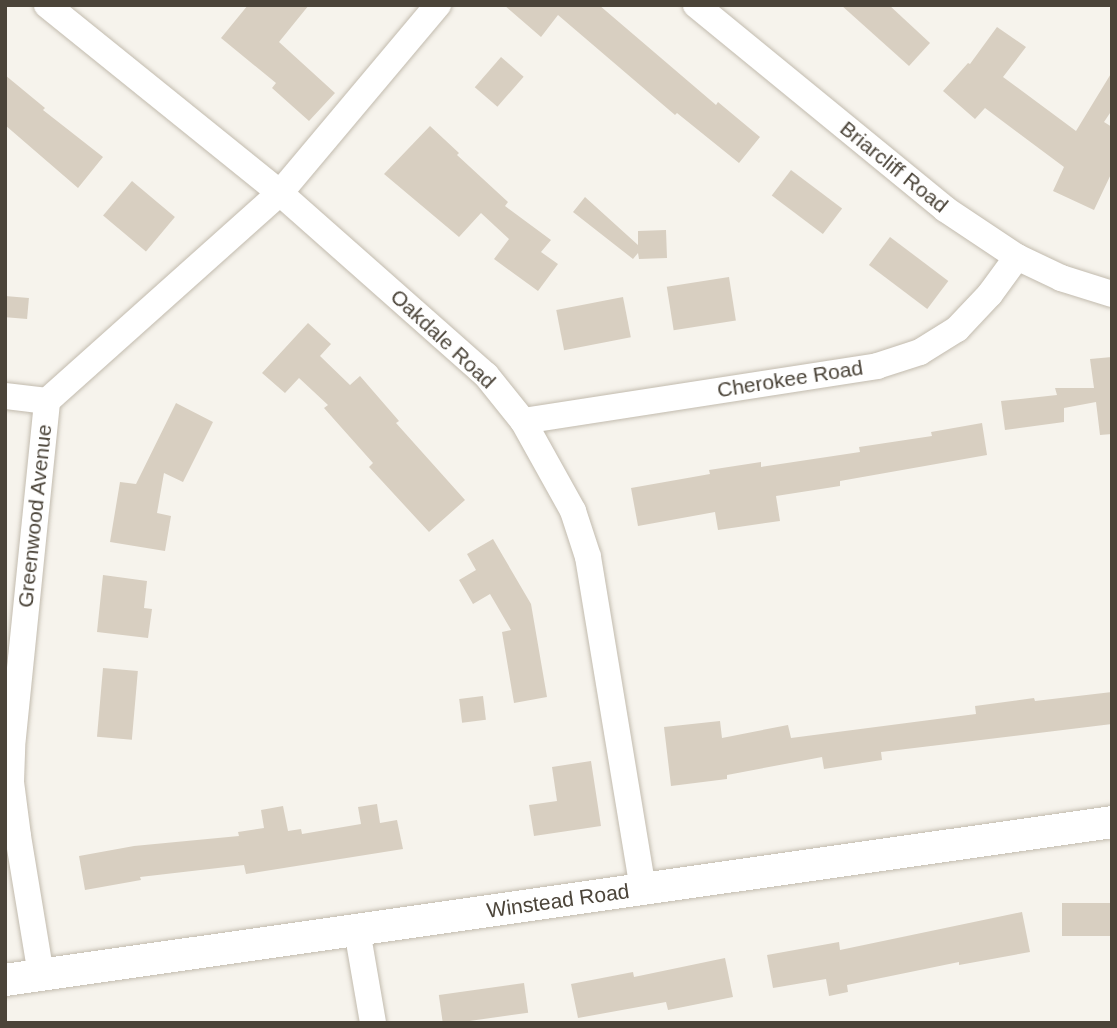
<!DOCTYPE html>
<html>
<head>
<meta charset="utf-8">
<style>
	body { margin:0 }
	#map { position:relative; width:1117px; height:1028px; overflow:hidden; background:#f6f3ec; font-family:Arial,sans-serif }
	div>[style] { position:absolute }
	.building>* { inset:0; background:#d8cfc1; transform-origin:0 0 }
	.roads { filter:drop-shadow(0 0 2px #c2bbae) drop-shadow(0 0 2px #c2bbae) }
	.minor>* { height:26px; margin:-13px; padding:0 13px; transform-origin:13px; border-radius:13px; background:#fff }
	.tertiary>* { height:32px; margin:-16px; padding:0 16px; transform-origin:16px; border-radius:16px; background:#fff }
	span { translate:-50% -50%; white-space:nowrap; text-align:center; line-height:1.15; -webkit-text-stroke:6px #fff; paint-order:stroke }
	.street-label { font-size:21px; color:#4b4439 }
	.frame { position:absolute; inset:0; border:7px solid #4b4439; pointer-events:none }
</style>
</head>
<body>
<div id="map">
	<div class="building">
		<i style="clip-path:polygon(248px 5px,309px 5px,279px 42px,335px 93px,309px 121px,272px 88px,276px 83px,221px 38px)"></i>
		<i style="clip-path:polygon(504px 5px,599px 5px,716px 105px,718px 102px,760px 137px,739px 163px,677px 113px,675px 115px,558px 15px,541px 37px)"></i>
		<i style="clip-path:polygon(841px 5px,889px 5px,930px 43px,909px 66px)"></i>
		<i style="clip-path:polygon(997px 27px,1026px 47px,1003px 77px,1076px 131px,1112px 72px,1112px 110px,1104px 122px,1112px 127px,1112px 172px,1094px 210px,1053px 191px,1064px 167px,985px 108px,975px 119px,943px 91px,968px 63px,970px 64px)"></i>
		<i style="left:501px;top:57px;width:30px;height:40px;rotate:41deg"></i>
		<i style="clip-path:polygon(5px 75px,45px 108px,43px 110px,103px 157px,78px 188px,5px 125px)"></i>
		<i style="clip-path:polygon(430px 126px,459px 153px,457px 155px,508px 202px,505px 206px,551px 240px,541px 252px,558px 264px,538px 291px,494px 259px,509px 239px,481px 213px,459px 237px,384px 174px)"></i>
		<i style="left:791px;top:170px;width:64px;height:32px;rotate:37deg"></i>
		<i style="left:132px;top:181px;width:56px;height:45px;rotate:40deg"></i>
		<i style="clip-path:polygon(585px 197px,638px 245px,638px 231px,666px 230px,667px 258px,639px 259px,638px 253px,633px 259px,573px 212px)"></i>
		<i style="left:890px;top:237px;width:73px;height:35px;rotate:37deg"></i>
		<i style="left:729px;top:277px;width:44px;height:63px;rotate:81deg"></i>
		<i style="left:5px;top:296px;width:24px;height:21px;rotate:5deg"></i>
		<i style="left:623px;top:297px;width:41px;height:68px;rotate:79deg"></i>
		<i style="clip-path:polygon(308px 323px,331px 344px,320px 356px,350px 385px,360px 376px,399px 421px,396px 423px,465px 500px,429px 532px,369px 467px,373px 463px,324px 408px,328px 405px,299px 378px,285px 393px,262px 373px)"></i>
		<i style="clip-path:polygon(1112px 357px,1112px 434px,1100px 435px,1096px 402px,1064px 408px,1064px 422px,1005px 430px,1001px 401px,1057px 395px,1055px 388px,1094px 388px,1090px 359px)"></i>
		<i style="clip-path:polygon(176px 403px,213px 422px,183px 482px,164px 473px,157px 513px,171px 516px,165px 551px,110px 542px,120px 482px,136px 484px)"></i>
		<i style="clip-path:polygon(982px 423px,987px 455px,840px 481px,840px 486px,776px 496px,780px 521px,718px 530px,715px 512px,638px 526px,631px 488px,710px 474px,709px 470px,761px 462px,761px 467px,860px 452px,859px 447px,932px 436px,931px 432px)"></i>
		<i style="clip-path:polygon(493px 539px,531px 604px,547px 697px,514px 703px,502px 632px,511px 630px,490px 594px,473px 604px,459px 580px,476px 570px,467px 554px)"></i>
		<i style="clip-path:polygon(103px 575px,147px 581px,144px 608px,152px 609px,148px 638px,97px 632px)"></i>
		<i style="left:103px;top:668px;width:35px;height:69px;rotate:5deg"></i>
		<i style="clip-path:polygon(1112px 692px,1112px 724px,881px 752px,882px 760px,824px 769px,822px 757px,727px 775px,727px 779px,671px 786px,664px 727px,720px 721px,722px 738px,788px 725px,791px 738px,976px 714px,975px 706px,1034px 698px,1035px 701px)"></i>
		<i style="left:483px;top:696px;width:24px;height:24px;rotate:83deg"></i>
		<i style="clip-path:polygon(591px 761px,601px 826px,534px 836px,529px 805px,557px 801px,552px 767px)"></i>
		<i style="clip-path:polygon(377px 804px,380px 823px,397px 820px,403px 849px,246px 874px,244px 865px,140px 877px,141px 880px,85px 890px,79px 856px,134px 846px,239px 836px,238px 832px,264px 828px,261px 810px,283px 806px,288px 831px,301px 829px,302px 834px,361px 824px,358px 807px)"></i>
		<i style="left:1112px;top:903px;width:33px;height:50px;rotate:90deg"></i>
		<i style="clip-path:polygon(1022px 912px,1030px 952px,959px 965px,959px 962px,847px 985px,848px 992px,829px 996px,826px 979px,773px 988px,767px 955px,839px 942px,840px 950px)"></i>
		<i style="clip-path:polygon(725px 958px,733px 997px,668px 1010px,666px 1002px,578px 1018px,571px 984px,633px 972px,634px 977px)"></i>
		<i style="left:524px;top:983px;width:30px;height:86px;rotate:82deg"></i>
	</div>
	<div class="roads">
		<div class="minor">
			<i style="left:47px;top:5px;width:299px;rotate:38.9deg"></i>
			<i style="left:280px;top:193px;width:275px;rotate:41.5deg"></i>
			<i style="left:486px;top:375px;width:59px;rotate:51.2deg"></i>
			<i style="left:523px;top:421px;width:103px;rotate:60.9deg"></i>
			<i style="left:573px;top:511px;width:48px;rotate:71.9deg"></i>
			<i style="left:588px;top:557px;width:336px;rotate:80.6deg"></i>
			<i style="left:696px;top:5px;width:322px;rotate:39.3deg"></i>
			<i style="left:945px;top:209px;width:87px;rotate:33.7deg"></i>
			<i style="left:1017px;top:257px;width:49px;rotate:25.5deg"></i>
			<i style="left:1061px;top:278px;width:53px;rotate:17.4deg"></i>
			<i style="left:5px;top:396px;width:42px;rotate:6.8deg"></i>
			<i style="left:523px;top:421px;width:358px;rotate:-8.8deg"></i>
			<i style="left:877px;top:366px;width:45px;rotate:-18deg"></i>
			<i style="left:920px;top:352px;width:44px;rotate:-31.9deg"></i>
			<i style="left:957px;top:329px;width:48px;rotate:-46.7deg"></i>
			<i style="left:990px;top:294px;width:46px;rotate:-53.9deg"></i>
			<i style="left:357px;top:930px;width:94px;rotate:80.2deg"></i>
			<i style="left:41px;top:975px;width:141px;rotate:-99.4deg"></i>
			<i style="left:18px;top:836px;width:54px;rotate:-97.4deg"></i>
			<i style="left:11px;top:782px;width:35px;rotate:-88deg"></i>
			<i style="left:12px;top:747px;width:348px;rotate:-84.2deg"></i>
			<i style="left:47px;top:401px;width:312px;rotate:-41.8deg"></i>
			<i style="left:280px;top:193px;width:246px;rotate:-50deg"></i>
		</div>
		<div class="tertiary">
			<i style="left:5px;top:980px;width:1118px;rotate:-8.12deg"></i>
		</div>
	</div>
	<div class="street-label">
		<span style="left:894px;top:167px;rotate:39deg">Briarcliff Road</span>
		<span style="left:443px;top:339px;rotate:43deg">Oakdale Road</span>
		<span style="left:790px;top:379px;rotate:-9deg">Cherokee Road</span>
		<span style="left:35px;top:516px;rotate:-84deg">Greenwood Avenue</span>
		<span style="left:558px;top:901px;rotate:-8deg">Winstead Road</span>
	</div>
	<div class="frame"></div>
</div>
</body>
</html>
